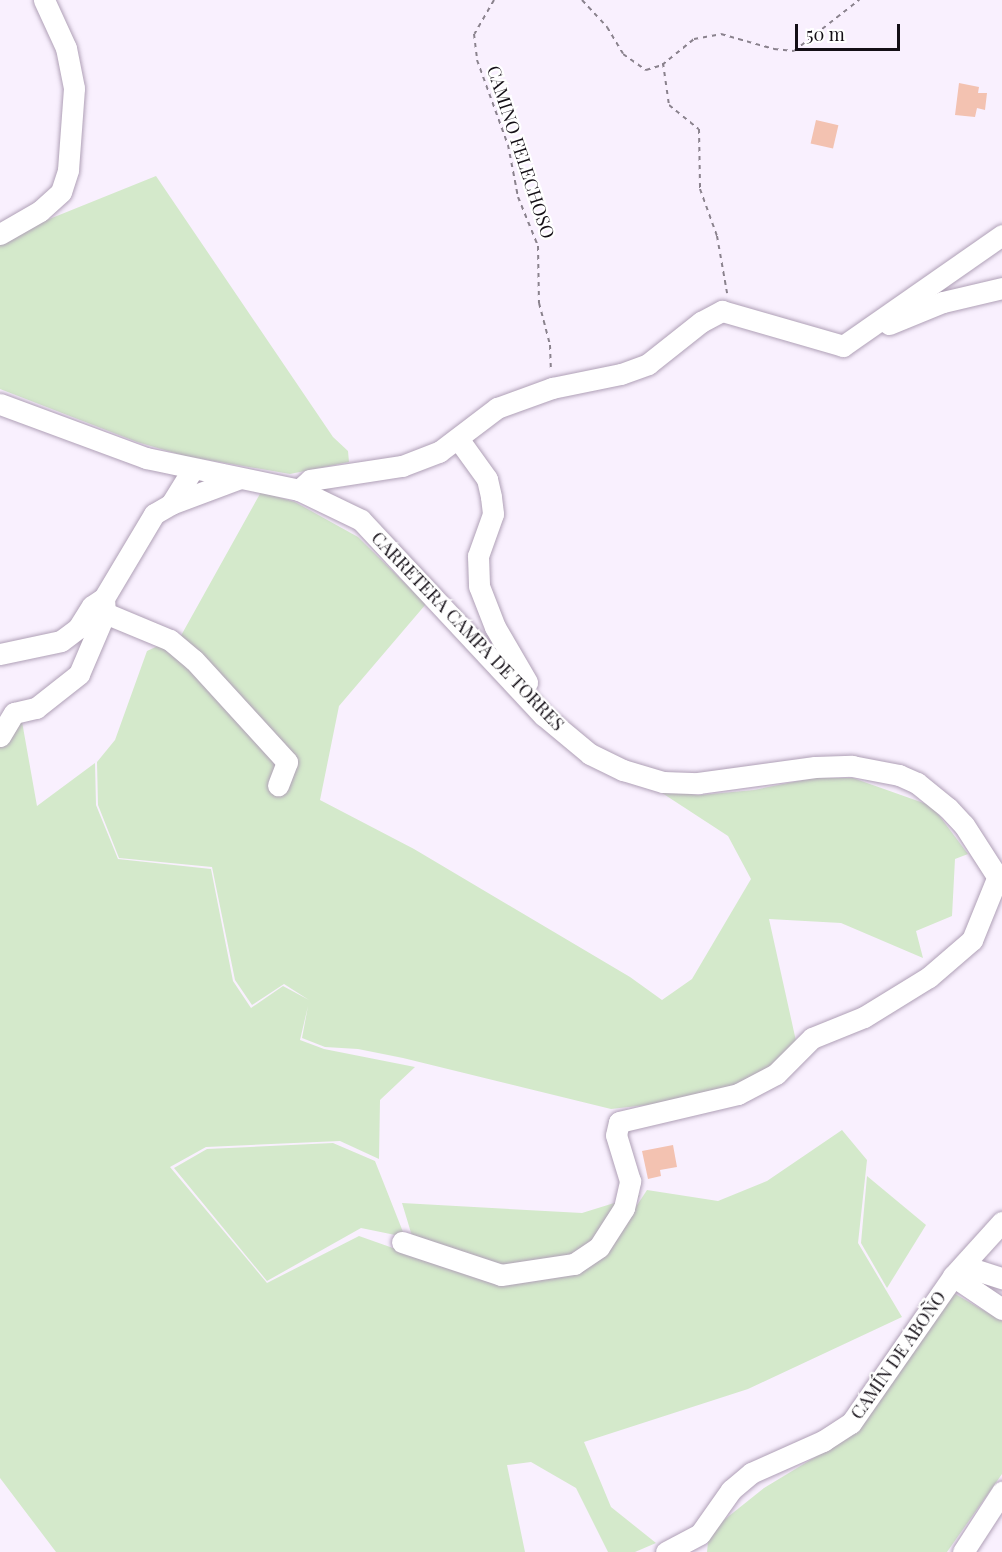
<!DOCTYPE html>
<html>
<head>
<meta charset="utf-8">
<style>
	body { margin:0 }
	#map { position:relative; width:1002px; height:1552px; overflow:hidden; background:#f9f0fe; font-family:"Playfair Display",serif }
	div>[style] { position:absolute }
	.green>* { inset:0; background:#d4e9cb }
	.building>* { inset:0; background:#f3c2b1; transform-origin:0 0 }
	.path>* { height:2px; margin-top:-1px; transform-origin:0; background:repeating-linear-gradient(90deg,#8a828d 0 4.5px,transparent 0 9px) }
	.roads { filter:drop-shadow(0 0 2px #afa0b6) drop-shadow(0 0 2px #afa0b6) }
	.minor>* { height:21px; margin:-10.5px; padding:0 10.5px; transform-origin:10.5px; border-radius:10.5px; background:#fff }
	span { translate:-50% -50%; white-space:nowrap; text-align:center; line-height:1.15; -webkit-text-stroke:4.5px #fff; paint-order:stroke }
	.street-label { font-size:18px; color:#140f16 }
	.scale { position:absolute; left:795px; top:24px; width:105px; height:27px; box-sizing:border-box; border:3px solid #140f16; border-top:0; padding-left:8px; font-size:18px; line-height:21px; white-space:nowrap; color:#140f16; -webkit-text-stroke:4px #fff; paint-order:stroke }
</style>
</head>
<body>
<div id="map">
	<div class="green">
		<i style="clip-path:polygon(156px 176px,333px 437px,348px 451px,349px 462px,290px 474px,185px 456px,137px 442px,0 389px,0 244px,27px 228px)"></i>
		<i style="clip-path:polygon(261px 492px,295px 502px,358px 537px,426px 604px,339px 706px,320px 800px,414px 849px,630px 977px,662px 1000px,692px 979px,751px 879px,728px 836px,659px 791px,700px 795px,754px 790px,813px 778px,853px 778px,932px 806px,968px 854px,955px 859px,952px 916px,916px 931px,923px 958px,841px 923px,769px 919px,796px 1041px,769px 1074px,717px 1097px,611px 1109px,403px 1058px,358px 1049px,325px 1047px,302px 1038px,308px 1006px,300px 1040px,324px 1049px,415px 1067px,380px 1100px,379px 1159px,340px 1141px,206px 1147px,170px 1167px,267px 1283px,359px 1236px,489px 1282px,558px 1277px,605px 1254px,647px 1190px,718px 1201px,767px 1181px,842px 1130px,867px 1160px,858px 1243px,902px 1317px,748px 1389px,584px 1442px,611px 1507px,656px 1543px,635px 1552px,608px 1552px,576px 1488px,531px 1462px,507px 1465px,525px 1552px,56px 1552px,0 1478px,0 716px,21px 716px,37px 806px,95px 763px,96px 805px,118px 859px,211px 869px,233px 981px,251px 1008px,283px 986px,309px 1000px,284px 984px,252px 1005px,235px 980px,212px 867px,119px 858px,98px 805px,97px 762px,115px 740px,147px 651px,162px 644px,173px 650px)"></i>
		<i style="clip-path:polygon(333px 1143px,375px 1161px,405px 1237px,361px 1228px,267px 1281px,174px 1168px,207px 1149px)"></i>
		<i style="clip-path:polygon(867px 1176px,926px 1225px,887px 1288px,861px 1243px)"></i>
		<i style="clip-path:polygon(640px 1195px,603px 1253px,489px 1281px,412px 1236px,402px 1203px,582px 1213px)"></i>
		<i style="clip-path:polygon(950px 1291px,1002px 1321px,1002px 1474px,947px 1552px,707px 1552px,709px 1532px,764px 1488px,850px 1436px)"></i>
	</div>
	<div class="building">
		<i style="clip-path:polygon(959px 83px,979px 87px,978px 93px,987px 93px,985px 110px,977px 108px,975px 117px,955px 115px)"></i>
		<i style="left:816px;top:120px;width:23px;height:24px;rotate:13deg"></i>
		<i style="clip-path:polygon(673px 1145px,677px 1167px,660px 1170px,661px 1176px,648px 1179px,642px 1151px)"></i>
	</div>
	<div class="path">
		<i style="left:494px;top:0;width:39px;rotate:120deg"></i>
		<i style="left:474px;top:34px;width:26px;rotate:83deg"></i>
		<i style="left:477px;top:60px;width:90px;rotate:70deg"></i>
		<i style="left:508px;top:145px;width:53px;rotate:79.1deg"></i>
		<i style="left:518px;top:197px;width:53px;rotate:67.8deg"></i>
		<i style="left:538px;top:246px;width:57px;rotate:89deg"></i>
		<i style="left:539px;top:303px;width:43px;rotate:75.3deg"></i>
		<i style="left:550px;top:345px;width:25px;rotate:88deg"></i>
		<i style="left:582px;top:0;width:37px;rotate:47deg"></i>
		<i style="left:607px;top:27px;width:31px;rotate:59deg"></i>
		<i style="left:623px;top:54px;width:28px;rotate:35deg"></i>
		<i style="left:646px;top:70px;width:17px;rotate:-17deg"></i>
		<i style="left:662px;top:65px;width:41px;rotate:-39.1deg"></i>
		<i style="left:694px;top:39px;width:27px;rotate:-10deg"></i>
		<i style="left:721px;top:34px;width:55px;rotate:15.8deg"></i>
		<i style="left:774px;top:49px;width:20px;rotate:6deg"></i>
		<i style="left:794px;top:51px;width:83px;rotate:-38.1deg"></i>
		<i style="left:663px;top:63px;width:42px;rotate:81.9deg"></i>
		<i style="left:669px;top:105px;width:38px;rotate:39deg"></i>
		<i style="left:699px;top:129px;width:60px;rotate:89deg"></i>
		<i style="left:700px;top:189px;width:50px;rotate:70.1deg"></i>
		<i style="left:717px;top:236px;width:58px;rotate:80deg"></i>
	</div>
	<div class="roads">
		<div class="minor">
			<i style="left:0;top:234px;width:46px;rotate:-29.9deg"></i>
			<i style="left:40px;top:211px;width:28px;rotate:-42deg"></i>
			<i style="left:61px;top:192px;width:23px;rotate:-72deg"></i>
			<i style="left:68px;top:170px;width:82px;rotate:-85.8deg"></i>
			<i style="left:74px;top:88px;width:41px;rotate:-101.3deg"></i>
			<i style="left:66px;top:48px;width:53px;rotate:-114.6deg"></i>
			<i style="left:889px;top:324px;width:58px;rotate:-22.2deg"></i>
			<i style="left:943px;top:302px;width:61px;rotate:-13.3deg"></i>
			<i style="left:0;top:404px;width:156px;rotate:20.3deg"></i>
			<i style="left:146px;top:458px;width:156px;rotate:11.8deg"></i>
			<i style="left:299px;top:490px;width:69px;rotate:25.8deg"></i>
			<i style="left:361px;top:520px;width:267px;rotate:47deg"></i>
			<i style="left:543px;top:715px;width:61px;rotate:39.7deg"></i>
			<i style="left:590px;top:754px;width:37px;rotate:26deg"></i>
			<i style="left:623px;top:770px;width:42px;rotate:16.7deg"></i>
			<i style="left:663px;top:782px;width:35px;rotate:2deg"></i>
			<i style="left:698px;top:783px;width:118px;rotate:-7.8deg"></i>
			<i style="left:815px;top:767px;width:37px;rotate:-2deg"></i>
			<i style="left:852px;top:766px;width:48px;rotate:10.8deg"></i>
			<i style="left:899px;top:775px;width:20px;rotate:24deg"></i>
			<i style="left:917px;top:783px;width:40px;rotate:39deg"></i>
			<i style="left:948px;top:808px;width:23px;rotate:47deg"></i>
			<i style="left:964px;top:825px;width:70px;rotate:57.2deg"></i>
			<i style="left:459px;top:440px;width:48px;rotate:54.3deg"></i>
			<i style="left:487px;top:479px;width:18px;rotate:77deg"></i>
			<i style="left:491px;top:497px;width:17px;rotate:83deg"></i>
			<i style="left:493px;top:514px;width:45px;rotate:109.7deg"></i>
			<i style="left:478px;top:556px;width:30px;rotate:88deg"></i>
			<i style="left:479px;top:586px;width:44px;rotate:68.7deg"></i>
			<i style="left:495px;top:627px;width:64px;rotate:59.8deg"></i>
			<i style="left:299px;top:490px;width:15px;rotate:-42deg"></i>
			<i style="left:310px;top:480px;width:93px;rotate:-8.7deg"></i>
			<i style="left:402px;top:466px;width:40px;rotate:-21deg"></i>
			<i style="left:439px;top:452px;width:73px;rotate:-37.2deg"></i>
			<i style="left:497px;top:408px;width:59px;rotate:-20deg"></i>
			<i style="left:552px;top:388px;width:70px;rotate:-11.5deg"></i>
			<i style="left:621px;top:374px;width:29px;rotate:-20deg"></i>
			<i style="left:648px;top:364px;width:68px;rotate:-38.4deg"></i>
			<i style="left:701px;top:322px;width:24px;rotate:-28deg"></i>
			<i style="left:722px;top:311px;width:126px;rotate:16.1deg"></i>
			<i style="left:843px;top:346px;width:194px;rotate:-34.9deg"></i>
			<i style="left:171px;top:504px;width:72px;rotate:-20.5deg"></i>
			<i style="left:104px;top:598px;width:98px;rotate:-59.2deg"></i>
			<i style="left:154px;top:514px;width:20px;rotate:-30deg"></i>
			<i style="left:171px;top:504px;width:39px;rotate:-58deg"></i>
			<i style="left:105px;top:613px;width:70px;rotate:22.6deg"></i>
			<i style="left:170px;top:640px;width:31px;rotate:40deg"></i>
			<i style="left:194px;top:660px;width:138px;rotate:47.6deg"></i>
			<i style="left:287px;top:762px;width:25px;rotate:111deg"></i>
			<i style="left:0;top:654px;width:62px;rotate:-12deg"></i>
			<i style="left:61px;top:641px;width:21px;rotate:-37deg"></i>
			<i style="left:78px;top:628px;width:26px;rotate:-58deg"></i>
			<i style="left:92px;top:606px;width:14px;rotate:-34deg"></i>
			<i style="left:0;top:736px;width:27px;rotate:-59deg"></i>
			<i style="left:14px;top:713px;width:23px;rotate:-13deg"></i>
			<i style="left:36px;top:708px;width:55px;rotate:-38.3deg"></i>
			<i style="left:79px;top:674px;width:66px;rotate:-66.9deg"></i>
			<i style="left:105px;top:613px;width:14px;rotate:-94deg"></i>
			<i style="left:402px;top:1242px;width:104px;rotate:18.4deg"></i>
			<i style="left:501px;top:1275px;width:74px;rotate:-8.6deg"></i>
			<i style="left:574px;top:1264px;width:30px;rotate:-34deg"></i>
			<i style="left:599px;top:1247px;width:46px;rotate:-57.3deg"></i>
			<i style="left:624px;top:1208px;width:28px;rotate:-77deg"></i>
			<i style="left:630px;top:1181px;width:48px;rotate:-106.9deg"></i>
			<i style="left:616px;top:1135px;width:13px;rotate:-77deg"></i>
			<i style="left:619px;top:1122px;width:122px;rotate:-13.2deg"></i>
			<i style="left:738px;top:1094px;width:43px;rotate:-27.8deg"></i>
			<i style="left:776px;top:1074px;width:51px;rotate:-45deg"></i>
			<i style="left:812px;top:1038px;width:56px;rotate:-22deg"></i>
			<i style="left:864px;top:1017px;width:76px;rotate:-31.6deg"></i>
			<i style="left:929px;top:977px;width:57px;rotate:-40.7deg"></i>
			<i style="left:972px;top:940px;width:69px;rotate:-67.9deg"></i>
			<i style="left:964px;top:1266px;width:40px;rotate:18deg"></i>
			<i style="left:953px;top:1276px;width:59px;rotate:34deg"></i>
			<i style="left:666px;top:1552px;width:38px;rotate:-28deg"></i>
			<i style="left:700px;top:1534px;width:54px;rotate:-54.8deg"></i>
			<i style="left:731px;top:1490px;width:26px;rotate:-40deg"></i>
			<i style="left:751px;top:1473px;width:79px;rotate:-24deg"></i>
			<i style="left:823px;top:1441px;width:33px;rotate:-33deg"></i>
			<i style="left:851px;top:1423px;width:179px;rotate:-55.2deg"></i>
			<i style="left:953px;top:1276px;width:73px;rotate:-47.8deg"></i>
			<i style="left:963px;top:1552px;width:72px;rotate:-57deg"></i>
		</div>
	</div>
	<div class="street-label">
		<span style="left:521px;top:152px;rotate:72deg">CAMINO FELECHOSO</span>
		<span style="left:468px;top:631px;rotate:46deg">CARRETERA CAMPA DE TORRES</span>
		<span style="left:898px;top:1355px;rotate:-55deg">CAMÍN DE ABOÑO</span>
	</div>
	<div class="scale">50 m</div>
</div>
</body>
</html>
